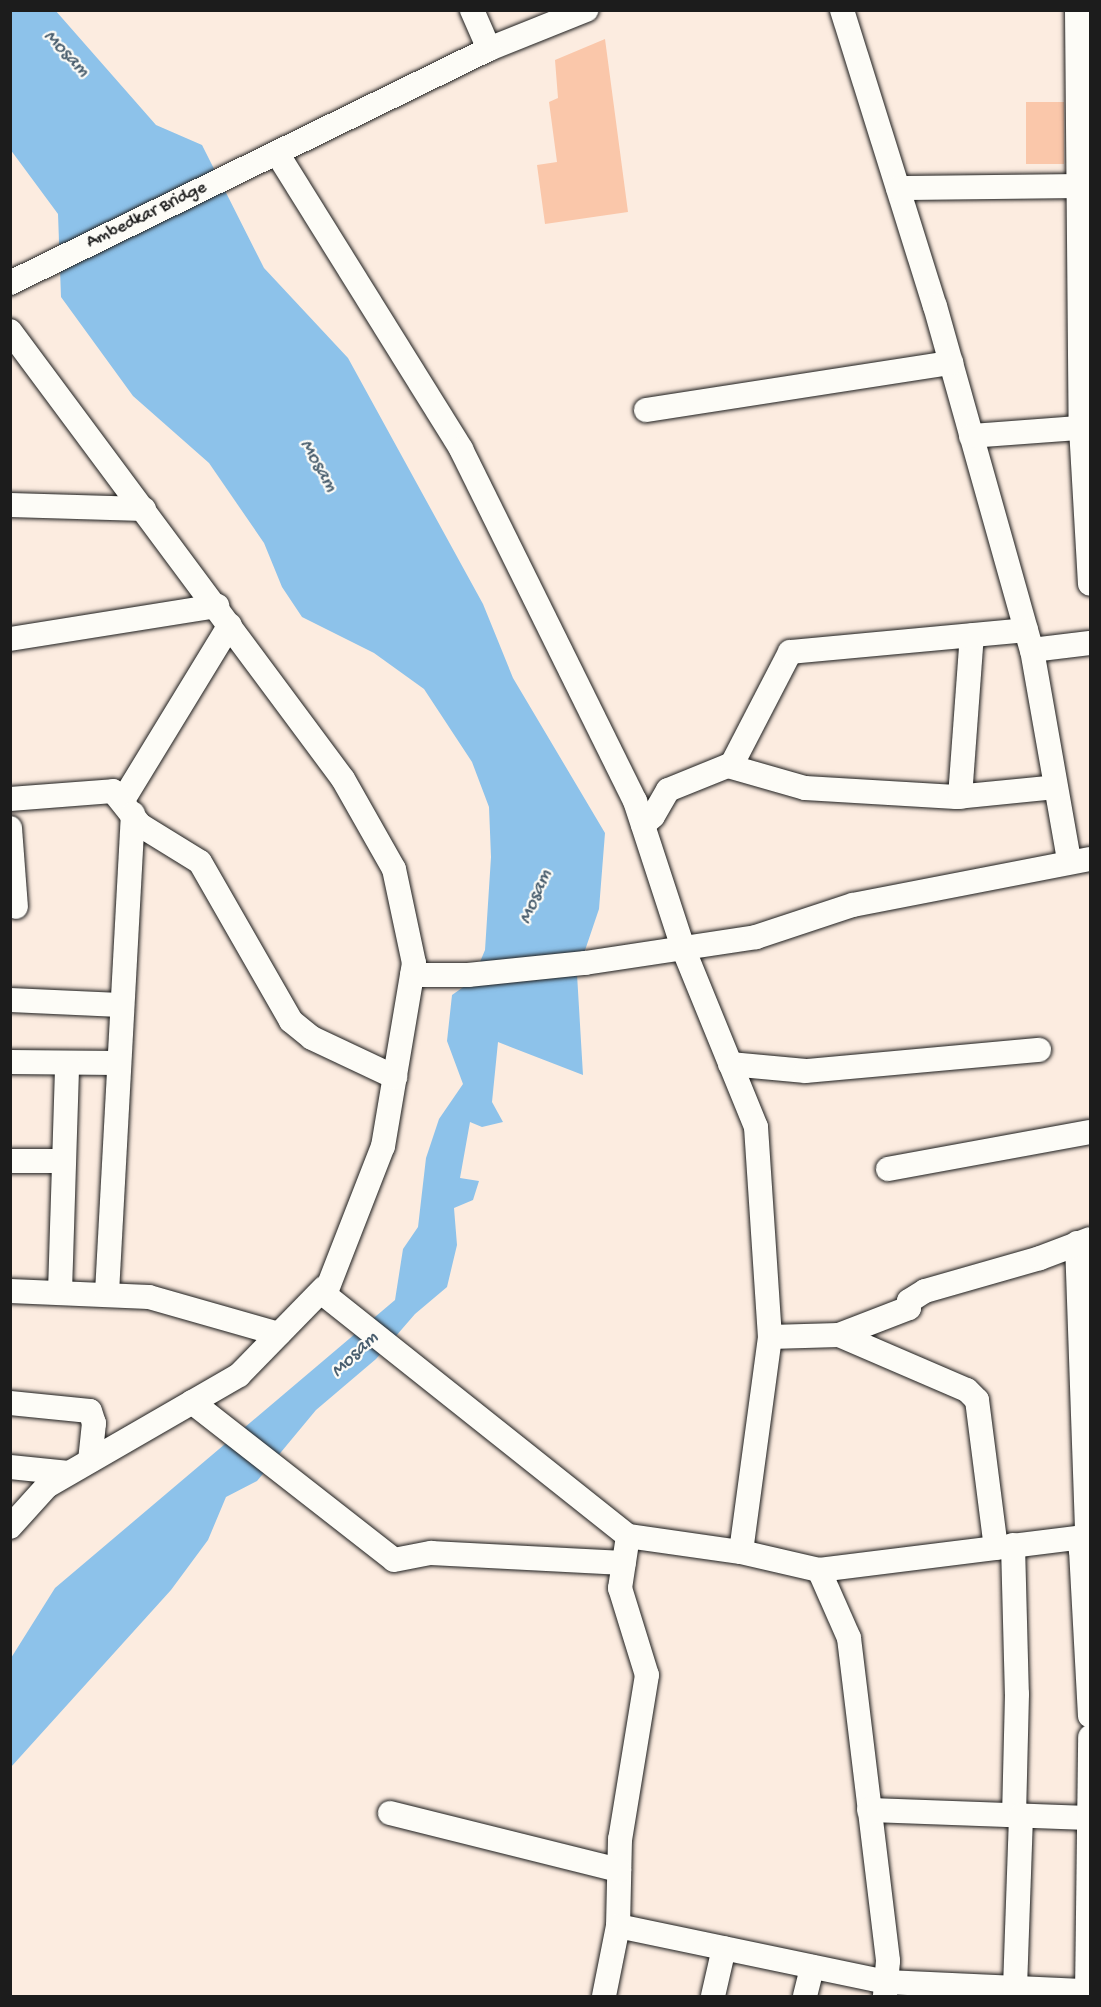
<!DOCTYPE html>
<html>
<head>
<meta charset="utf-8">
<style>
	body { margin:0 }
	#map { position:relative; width:1101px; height:2007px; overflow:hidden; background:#fcece0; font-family:"Gochi Hand",sans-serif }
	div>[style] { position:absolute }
	.water>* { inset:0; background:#8dc2ea }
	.building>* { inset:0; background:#fac7aa; transform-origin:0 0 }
	.roads { filter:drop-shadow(0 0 2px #1c1c1c) drop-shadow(0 0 2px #1c1c1c) }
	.minor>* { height:24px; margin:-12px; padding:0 12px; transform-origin:12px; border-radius:12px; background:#fdfcf7 }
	span { translate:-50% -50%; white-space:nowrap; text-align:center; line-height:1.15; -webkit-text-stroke:4.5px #fdfcf7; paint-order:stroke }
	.street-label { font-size:18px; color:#1c1c1c }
	.water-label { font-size:20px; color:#495e6e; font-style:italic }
	.frame { position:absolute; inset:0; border:12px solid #1c1c1c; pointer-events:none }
</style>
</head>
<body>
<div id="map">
	<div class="water">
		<i style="clip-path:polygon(55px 10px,156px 125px,202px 145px,264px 268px,348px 358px,483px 604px,513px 678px,605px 833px,599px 909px,577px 974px,583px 1075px,498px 1042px,492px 1102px,503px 1122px,482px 1127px,470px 1122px,460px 1178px,479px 1181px,473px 1200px,454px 1208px,457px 1245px,447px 1287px,415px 1314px,376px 1359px,316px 1410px,257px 1481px,226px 1497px,208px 1540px,171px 1590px,11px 1767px,11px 1658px,55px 1588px,395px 1300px,403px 1249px,418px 1227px,426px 1158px,439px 1119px,463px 1084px,447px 1041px,452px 995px,472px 981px,485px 950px,491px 857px,489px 807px,472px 762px,424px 689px,374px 653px,302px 617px,282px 587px,264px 543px,209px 463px,133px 396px,61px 297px,58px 214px,10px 149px,11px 11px)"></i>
	</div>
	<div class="building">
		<i style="clip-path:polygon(605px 39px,628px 212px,545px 224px,537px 165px,557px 162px,549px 102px,558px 98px,555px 60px)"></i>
		<i style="left:1026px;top:102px;width:38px;height:62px"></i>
	</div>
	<div class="roads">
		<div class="minor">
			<i style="left:842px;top:10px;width:310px;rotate:72.6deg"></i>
			<i style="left:935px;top:306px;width:357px;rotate:74.3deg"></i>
			<i style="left:1032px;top:650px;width:213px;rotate:80deg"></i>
			<i style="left:1077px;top:10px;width:418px;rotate:89.5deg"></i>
			<i style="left:1081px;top:428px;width:156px;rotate:86.7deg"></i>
			<i style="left:489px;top:49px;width:105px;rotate:-21.9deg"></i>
			<i style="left:277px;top:153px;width:349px;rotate:58.1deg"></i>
			<i style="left:461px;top:449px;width:393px;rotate:63.7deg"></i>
			<i style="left:635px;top:801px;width:155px;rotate:71.9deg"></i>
			<i style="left:683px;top:948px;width:193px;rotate:67.8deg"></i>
			<i style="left:756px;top:1127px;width:210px;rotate:86.2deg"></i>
			<i style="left:770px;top:1337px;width:217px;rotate:97.7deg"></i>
			<i style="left:898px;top:188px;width:192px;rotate:-0.6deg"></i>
			<i style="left:10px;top:283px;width:533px;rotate:-26.04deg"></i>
			<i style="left:489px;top:49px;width:43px;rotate:-113.6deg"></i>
			<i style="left:10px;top:331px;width:558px;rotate:53.38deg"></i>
			<i style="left:343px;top:779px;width:103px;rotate:60.5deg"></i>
			<i style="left:394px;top:869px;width:96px;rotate:78deg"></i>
			<i style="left:414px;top:963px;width:186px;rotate:99.6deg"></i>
			<i style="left:383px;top:1146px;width:160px;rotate:111.3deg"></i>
			<i style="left:325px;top:1295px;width:387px;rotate:38.5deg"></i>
			<i style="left:628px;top:1536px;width:114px;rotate:8.1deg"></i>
			<i style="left:741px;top:1552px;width:80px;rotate:13deg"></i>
			<i style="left:819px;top:1570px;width:74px;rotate:66.2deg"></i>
			<i style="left:849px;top:1638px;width:325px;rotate:83.1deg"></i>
			<i style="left:888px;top:1961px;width:35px;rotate:95deg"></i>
			<i style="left:646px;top:410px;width:309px;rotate:-8.8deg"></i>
			<i style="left:971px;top:436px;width:119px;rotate:-4.3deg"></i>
			<i style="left:10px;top:505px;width:134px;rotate:1.7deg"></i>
			<i style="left:10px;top:639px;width:210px;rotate:-9.1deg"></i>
			<i style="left:1032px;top:650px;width:58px;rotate:-6.9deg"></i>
			<i style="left:728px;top:766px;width:80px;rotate:15.9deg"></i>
			<i style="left:805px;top:788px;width:151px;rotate:3.4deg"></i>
			<i style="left:956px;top:797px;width:100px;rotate:-5.7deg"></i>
			<i style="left:960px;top:797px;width:162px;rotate:-85.8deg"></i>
			<i style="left:10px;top:799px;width:103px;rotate:-4.4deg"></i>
			<i style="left:113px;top:791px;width:43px;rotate:51.5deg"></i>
			<i style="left:140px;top:825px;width:70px;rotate:31.7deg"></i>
			<i style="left:200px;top:862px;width:183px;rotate:60.2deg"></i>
			<i style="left:291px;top:1021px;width:27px;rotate:39deg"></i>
			<i style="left:312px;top:1038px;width:92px;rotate:25.2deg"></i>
			<i style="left:123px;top:800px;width:205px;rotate:-58.6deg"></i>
			<i style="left:643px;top:825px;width:13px;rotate:-42deg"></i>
			<i style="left:653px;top:816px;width:30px;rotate:-60deg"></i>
			<i style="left:668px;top:790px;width:69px;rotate:-22.1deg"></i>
			<i style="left:732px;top:764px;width:126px;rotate:-62.6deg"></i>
			<i style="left:790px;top:652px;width:237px;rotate:-5.3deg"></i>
			<i style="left:10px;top:828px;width:79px;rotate:85.7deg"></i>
			<i style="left:412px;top:975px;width:56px"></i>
			<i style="left:468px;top:975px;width:118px;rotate:-5.9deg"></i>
			<i style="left:585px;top:963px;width:173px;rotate:-8.6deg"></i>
			<i style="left:756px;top:937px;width:102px;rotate:-18.3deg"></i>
			<i style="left:853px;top:905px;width:241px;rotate:-11deg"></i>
			<i style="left:10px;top:1000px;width:110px;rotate:2.6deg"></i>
			<i style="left:10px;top:1062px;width:107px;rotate:0.5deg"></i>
			<i style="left:730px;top:1064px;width:76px;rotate:5.3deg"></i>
			<i style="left:806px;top:1071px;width:234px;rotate:-5.2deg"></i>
			<i style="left:10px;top:1161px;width:54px"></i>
			<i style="left:888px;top:1169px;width:205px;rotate:-10.4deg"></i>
			<i style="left:1077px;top:1243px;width:284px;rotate:88deg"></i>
			<i style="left:1087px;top:1527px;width:24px;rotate:105deg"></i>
			<i style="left:1081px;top:1550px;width:166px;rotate:86.9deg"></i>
			<i style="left:10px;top:1291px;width:139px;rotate:2.5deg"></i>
			<i style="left:149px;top:1297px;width:135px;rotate:15.9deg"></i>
			<i style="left:60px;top:1292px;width:229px;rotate:-88.2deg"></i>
			<i style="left:107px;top:1293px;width:480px;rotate:-86.9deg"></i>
			<i style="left:839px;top:1335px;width:139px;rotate:23.3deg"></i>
			<i style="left:967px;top:1390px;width:14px;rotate:45deg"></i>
			<i style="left:977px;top:1400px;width:149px;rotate:82.7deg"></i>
			<i style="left:770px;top:1337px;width:69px;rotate:-1.7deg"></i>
			<i style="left:839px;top:1335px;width:75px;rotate:-21.1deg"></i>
			<i style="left:909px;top:1308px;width:7px;rotate:-90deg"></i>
			<i style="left:909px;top:1301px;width:19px;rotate:-32deg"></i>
			<i style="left:925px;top:1291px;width:120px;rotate:-16deg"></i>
			<i style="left:1040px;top:1258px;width:53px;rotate:-20.8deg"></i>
			<i style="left:192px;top:1402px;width:256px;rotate:38deg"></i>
			<i style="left:394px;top:1560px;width:38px;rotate:-11deg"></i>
			<i style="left:431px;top:1553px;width:193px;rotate:3deg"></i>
			<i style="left:10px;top:1403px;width:80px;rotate:5.7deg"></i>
			<i style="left:90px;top:1411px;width:13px;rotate:72deg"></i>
			<i style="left:94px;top:1423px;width:38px;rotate:96deg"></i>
			<i style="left:10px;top:1467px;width:59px;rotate:5.8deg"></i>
			<i style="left:10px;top:1527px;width:55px;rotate:-47.9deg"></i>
			<i style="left:47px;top:1486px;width:222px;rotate:-30deg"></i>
			<i style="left:239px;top:1375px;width:122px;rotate:-45.7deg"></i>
			<i style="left:628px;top:1536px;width:53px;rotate:98.7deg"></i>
			<i style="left:620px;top:1588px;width:91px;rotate:72.8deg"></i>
			<i style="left:647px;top:1675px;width:166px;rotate:99.3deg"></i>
			<i style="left:620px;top:1839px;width:87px;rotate:91.3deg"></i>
			<i style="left:618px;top:1926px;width:274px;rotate:11.8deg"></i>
			<i style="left:886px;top:1982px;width:202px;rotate:2.6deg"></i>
			<i style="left:1013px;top:1545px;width:149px;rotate:88.5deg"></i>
			<i style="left:1017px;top:1694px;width:121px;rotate:91.4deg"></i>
			<i style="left:819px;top:1570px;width:268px;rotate:-7.1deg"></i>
			<i style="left:869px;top:1810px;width:221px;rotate:2.1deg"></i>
			<i style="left:390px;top:1813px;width:236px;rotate:14deg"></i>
			<i style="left:1015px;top:1988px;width:173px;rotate:-88deg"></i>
			<i style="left:604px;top:1996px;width:71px;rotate:-78.7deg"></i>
			<i style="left:713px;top:1996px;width:49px;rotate:-77.1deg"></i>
			<i style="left:805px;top:1996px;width:30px;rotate:-76deg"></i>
			<i style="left:1087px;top:1996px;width:259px;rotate:-89.3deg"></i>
		</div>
	</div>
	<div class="street-label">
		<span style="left:147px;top:216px;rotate:-26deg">Ambedkar Bridge</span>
	</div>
	<div class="water-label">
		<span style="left:66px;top:54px;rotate:46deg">Mosam</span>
		<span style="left:318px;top:466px;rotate:60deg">Mosam</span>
		<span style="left:536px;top:897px;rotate:-67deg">Mosam</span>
		<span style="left:355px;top:1355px;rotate:-44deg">Mosam</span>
	</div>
	<div class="frame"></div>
</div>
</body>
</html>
